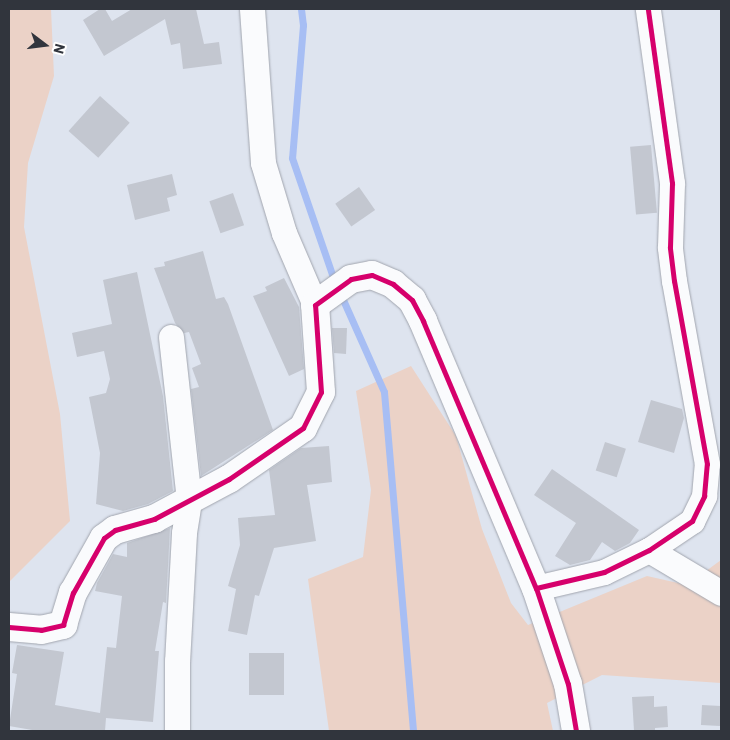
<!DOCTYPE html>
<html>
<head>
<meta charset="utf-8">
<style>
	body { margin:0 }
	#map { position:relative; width:730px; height:740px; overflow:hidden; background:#dee4ef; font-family:Barlow,sans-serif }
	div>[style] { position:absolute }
	.green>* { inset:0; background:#ebd2c7 }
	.stream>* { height:7px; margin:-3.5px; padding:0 3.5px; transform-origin:3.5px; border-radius:3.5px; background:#a7bef4 }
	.building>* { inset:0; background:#c3c7d0; transform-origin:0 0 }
	.roads { filter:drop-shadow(0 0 1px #a1a5ae) drop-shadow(0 0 1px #a1a5ae) }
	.street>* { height:25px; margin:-12.5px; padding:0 12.5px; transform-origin:12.5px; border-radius:12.5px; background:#fafbfd }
	.secondary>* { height:28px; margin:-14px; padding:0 14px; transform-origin:14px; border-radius:14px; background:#fafbfd }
	.cycleway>* { height:5px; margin:-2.5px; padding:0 2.5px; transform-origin:2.5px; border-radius:2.5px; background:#d6006c }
	span { translate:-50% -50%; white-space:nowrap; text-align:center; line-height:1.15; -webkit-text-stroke:4px #fff; paint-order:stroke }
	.frame { position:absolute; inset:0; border:10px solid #31353d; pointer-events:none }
	.north { position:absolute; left:20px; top:20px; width:50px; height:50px; -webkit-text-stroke:4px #fff; paint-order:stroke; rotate:105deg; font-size:14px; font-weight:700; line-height:20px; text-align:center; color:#31353d }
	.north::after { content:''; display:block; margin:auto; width:18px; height:22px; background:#31353d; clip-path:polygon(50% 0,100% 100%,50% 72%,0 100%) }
</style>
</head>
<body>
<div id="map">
	<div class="green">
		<i style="clip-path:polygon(9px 9px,51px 9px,54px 76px,28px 163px,24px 227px,60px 414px,70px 521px,9px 582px)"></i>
		<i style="clip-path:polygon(411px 366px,456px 436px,482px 529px,511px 603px,528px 625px,647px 576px,687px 585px,721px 560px,721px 683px,602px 675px,547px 703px,553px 731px,329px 731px,308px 579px,363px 557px,371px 490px,356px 391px)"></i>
	</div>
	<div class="stream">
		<i style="left:301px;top:9px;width:16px;rotate:83deg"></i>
		<i style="left:303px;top:25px;width:133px;rotate:94.7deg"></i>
		<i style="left:292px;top:158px;width:132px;rotate:71deg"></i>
		<i style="left:340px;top:293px;width:108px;rotate:66deg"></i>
		<i style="left:384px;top:392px;width:340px;rotate:85.1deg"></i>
	</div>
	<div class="building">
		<i style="clip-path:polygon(100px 9px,105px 9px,112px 21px,132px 9px,196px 9px,204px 44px,219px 42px,222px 64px,183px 69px,180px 43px,171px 45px,165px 19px,104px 56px,83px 20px)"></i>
		<i style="left:100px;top:96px;width:40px;height:47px;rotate:42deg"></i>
		<i style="left:651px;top:145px;width:68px;height:21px;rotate:85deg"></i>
		<i style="clip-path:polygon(172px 174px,177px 195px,167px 198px,170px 211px,135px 220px,127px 185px)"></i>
		<i style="left:359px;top:187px;width:28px;height:29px;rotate:55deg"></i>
		<i style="left:233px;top:193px;width:34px;height:25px;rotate:71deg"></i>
		<i style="clip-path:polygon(203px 251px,216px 299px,224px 297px,228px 304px,273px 430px,201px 476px,191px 389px,199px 387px,192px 368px,201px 364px,189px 332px,184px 333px,175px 323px,154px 268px,165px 266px,164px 262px)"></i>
		<i style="clip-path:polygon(137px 272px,163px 396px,173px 491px,148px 504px,123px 511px,96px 504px,100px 453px,89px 397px,106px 393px,110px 379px,104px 351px,77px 357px,72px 333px,112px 324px,103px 280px)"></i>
		<i style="clip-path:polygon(284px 278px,299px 307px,304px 369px,289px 376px,253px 296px,267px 291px,265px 287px)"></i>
		<i style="clip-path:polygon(332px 328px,347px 328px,346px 354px,334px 353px)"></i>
		<i style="clip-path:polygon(651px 400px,682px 409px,684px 418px,674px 453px,638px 442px)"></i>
		<i style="left:605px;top:442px;width:22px;height:30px;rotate:18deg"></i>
		<i style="clip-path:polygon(329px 446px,332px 482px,307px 485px,316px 541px,274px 548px,259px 596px,255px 595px,247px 635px,228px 631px,236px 589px,228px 586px,240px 545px,238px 518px,275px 515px,269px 470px,301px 448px)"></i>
		<i style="clip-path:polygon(552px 469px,639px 530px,630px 543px,615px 551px,602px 542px,590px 560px,570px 565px,555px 556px,576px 523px,534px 495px)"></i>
		<i style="clip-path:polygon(170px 528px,166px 603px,163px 602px,155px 651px,159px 651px,153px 722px,106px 718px,105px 731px,38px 731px,9px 726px,17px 674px,12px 673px,17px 645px,64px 652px,55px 705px,100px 713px,107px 647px,116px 648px,122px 596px,95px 591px,97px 583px,113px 554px,127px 557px,127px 543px)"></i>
		<i style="left:249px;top:653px;width:35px;height:42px"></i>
		<i style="clip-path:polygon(654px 696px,654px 707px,667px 706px,668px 727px,655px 728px,655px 731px,634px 731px,632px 697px)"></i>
		<i style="left:702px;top:705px;width:19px;height:20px;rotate:3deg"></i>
	</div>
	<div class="roads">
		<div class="street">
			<i style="left:252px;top:9px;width:154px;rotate:85.9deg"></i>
			<i style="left:263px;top:163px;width:73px;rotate:73.3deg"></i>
			<i style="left:284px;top:233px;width:78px;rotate:66.7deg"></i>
			<i style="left:171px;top:337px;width:165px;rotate:83.7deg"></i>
			<i style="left:189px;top:501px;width:32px;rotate:99deg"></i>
			<i style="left:184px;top:533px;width:128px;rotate:93.1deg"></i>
			<i style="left:177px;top:661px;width:70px;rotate:90deg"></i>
			<i style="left:649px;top:550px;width:84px;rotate:30.8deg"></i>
			<i style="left:536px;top:588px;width:70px;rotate:-13.2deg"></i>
			<i style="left:604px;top:572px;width:50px;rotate:-26.1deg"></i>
			<i style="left:649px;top:550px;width:52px;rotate:-34deg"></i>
			<i style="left:692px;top:521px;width:28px;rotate:-64deg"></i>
			<i style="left:704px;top:496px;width:32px;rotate:-85deg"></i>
			<i style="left:707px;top:464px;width:186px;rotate:-100.2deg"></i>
			<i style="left:674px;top:281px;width:34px;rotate:-97deg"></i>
			<i style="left:670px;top:247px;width:64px;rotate:-88.2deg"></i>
			<i style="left:672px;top:183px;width:176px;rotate:-97.9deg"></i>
		</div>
		<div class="secondary">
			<i style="left:9px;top:627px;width:32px;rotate:5deg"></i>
			<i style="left:41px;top:630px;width:23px;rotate:-13deg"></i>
			<i style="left:63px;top:625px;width:34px;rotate:-73deg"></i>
			<i style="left:73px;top:593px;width:63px;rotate:-60.6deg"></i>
			<i style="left:104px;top:538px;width:14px;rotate:-36deg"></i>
			<i style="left:115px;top:530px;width:41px;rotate:-15.8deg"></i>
			<i style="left:154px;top:519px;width:85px;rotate:-28.1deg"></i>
			<i style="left:229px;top:479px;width:90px;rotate:-34.6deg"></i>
			<i style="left:303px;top:428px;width:40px;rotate:-63.4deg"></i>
			<i style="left:321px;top:392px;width:87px;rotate:-93.9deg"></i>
			<i style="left:315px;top:305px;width:44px;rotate:-35.8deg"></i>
			<i style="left:351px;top:279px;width:21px;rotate:-11deg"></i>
			<i style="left:372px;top:275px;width:23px;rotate:23deg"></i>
			<i style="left:393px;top:284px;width:25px;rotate:40deg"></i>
			<i style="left:412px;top:300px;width:24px;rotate:62deg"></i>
			<i style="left:423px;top:321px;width:290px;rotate:67.1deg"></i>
			<i style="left:536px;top:588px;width:101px;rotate:71.6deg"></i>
			<i style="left:568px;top:684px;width:48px;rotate:80.3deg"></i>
		</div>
	</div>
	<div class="cycleway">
		<i style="left:536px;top:588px;width:70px;rotate:-13.2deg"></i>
		<i style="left:604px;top:572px;width:50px;rotate:-26.1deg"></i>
		<i style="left:649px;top:550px;width:52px;rotate:-34deg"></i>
		<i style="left:692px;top:521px;width:28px;rotate:-64deg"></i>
		<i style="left:704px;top:496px;width:32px;rotate:-85deg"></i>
		<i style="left:707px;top:464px;width:186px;rotate:-100.2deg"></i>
		<i style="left:674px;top:281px;width:34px;rotate:-97deg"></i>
		<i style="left:670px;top:247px;width:64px;rotate:-88.2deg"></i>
		<i style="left:672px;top:183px;width:176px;rotate:-97.9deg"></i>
		<i style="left:9px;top:627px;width:32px;rotate:5deg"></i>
		<i style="left:41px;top:630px;width:23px;rotate:-13deg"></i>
		<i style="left:63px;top:625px;width:34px;rotate:-73deg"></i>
		<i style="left:73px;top:593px;width:63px;rotate:-60.6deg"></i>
		<i style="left:104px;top:538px;width:14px;rotate:-36deg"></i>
		<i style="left:115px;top:530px;width:41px;rotate:-15.8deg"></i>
		<i style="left:154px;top:519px;width:85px;rotate:-28.1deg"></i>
		<i style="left:229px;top:479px;width:90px;rotate:-34.6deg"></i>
		<i style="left:303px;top:428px;width:40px;rotate:-63.4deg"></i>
		<i style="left:321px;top:392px;width:87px;rotate:-93.9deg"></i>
		<i style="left:315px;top:305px;width:44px;rotate:-35.8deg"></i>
		<i style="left:351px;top:279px;width:21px;rotate:-11deg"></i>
		<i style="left:372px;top:275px;width:23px;rotate:23deg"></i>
		<i style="left:393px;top:284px;width:25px;rotate:40deg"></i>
		<i style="left:412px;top:300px;width:24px;rotate:62deg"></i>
		<i style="left:423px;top:321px;width:290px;rotate:67.1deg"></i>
		<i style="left:536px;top:588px;width:101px;rotate:71.6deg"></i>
		<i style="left:568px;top:684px;width:48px;rotate:80.3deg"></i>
	</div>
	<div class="frame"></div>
	<div class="north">N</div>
</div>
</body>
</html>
